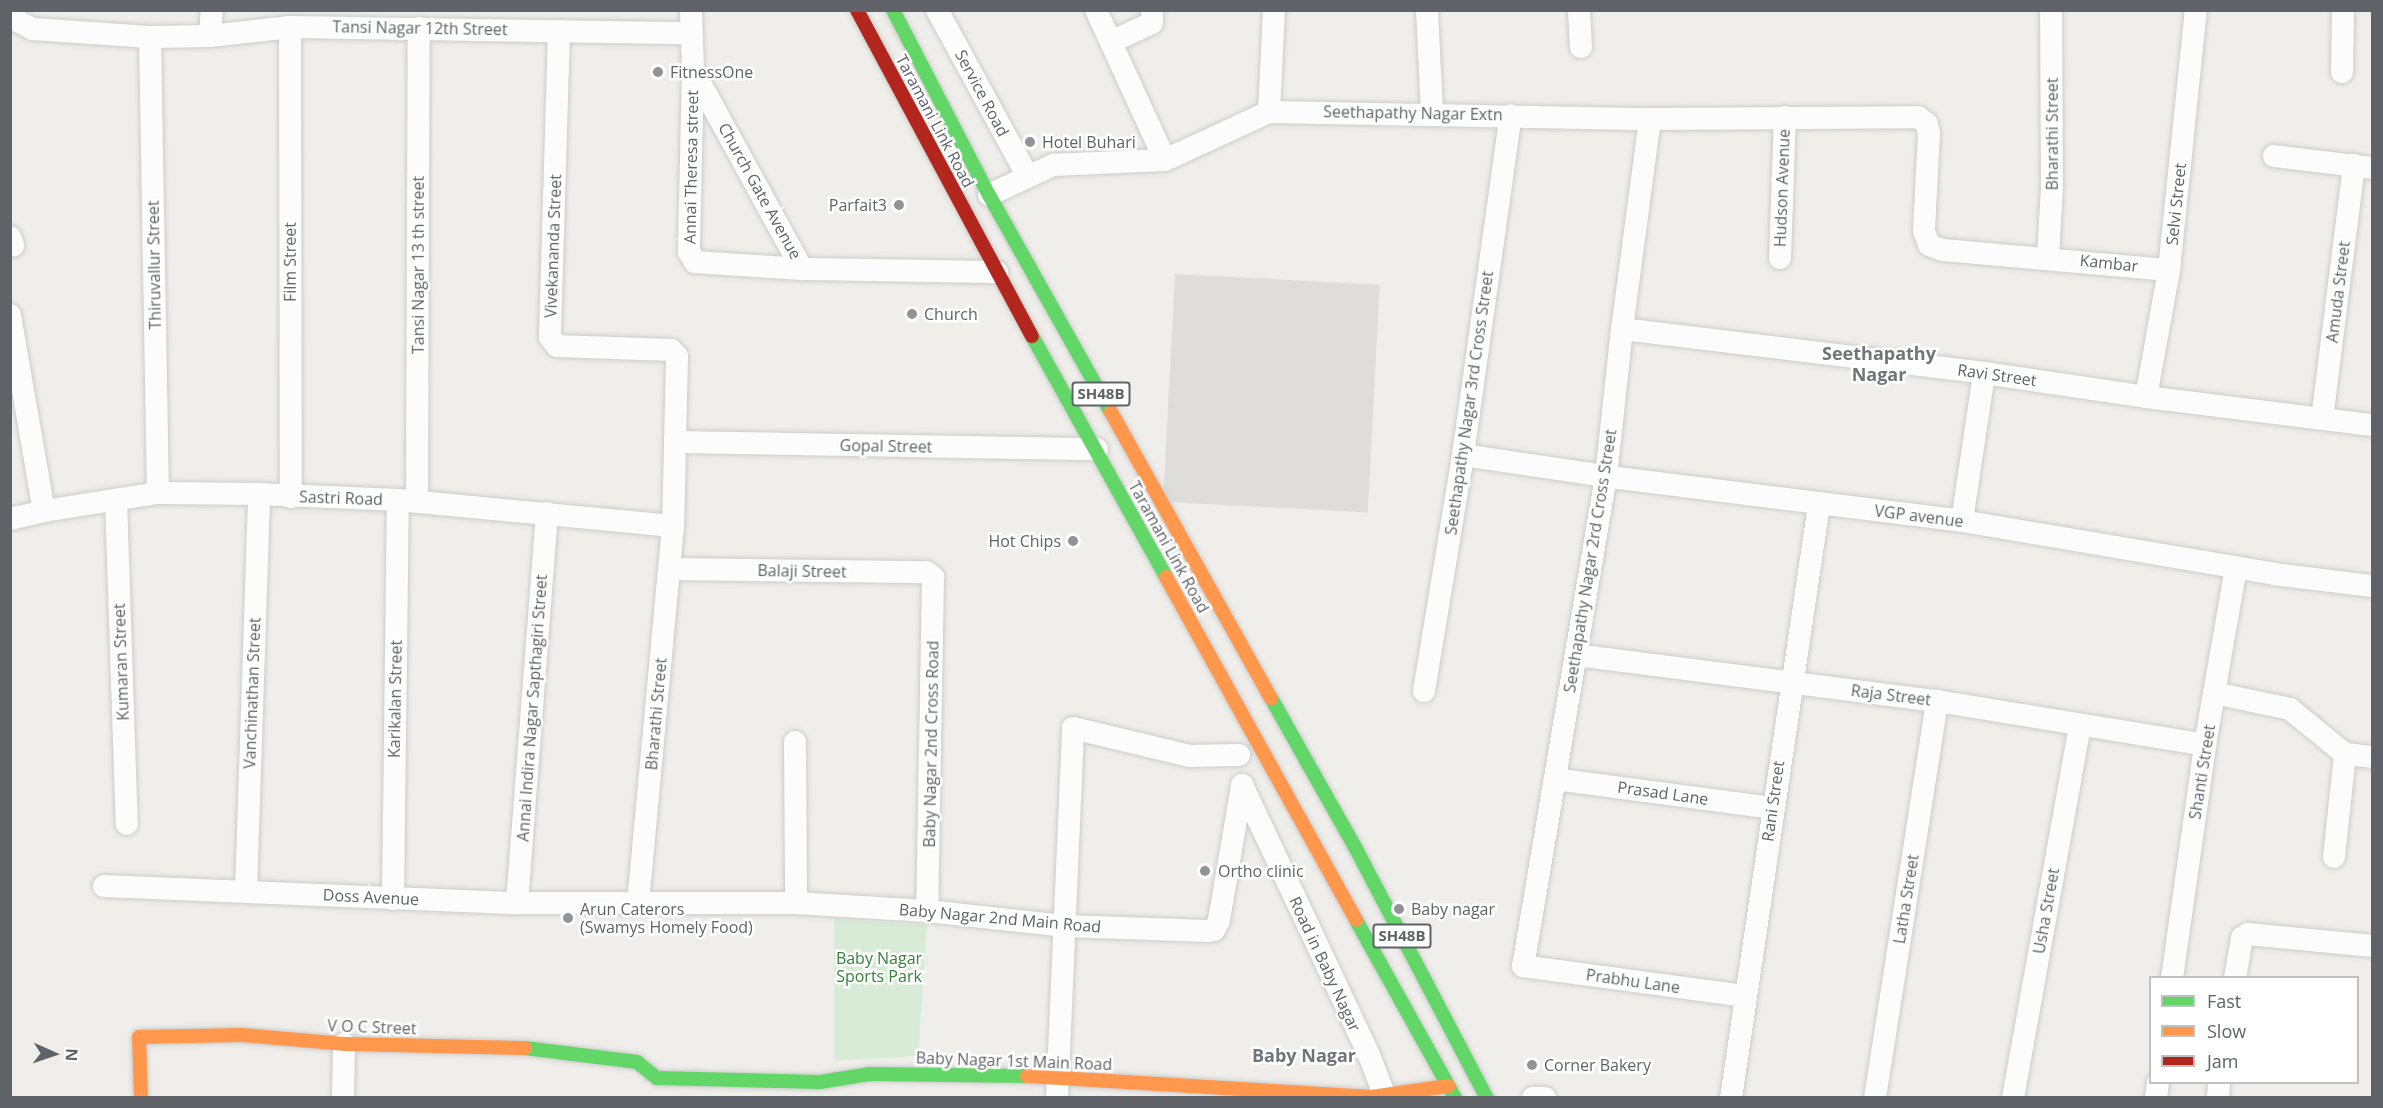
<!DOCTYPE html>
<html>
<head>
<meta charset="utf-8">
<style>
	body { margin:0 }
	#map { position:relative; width:2383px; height:1108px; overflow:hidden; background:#efeeea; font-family:"Open Sans",sans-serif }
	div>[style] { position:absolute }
	.industrial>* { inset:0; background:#dfddda; transform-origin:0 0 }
	.green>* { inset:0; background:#d8ebd6 }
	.roads { filter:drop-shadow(0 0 2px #cbcccc) drop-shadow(0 0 2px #cbcccc) }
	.street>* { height:22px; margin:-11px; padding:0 11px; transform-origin:11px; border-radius:11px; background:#fdfcfc }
	.fast>* { height:14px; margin:-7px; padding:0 7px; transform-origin:7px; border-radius:7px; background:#63d668 }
	.slow>* { height:14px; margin:-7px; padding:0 7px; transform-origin:7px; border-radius:7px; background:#ff974d }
	.jam>* { height:14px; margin:-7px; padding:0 7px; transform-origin:7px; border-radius:7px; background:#b3261e }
	.dots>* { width:16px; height:16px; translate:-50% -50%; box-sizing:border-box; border:3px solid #fff; border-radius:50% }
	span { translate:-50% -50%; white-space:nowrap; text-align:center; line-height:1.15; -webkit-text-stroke:5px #fff; paint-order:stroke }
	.shield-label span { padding:2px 4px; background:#fff; border:2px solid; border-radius:4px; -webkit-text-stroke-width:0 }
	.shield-label { font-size:15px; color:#5f6368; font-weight:700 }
	.street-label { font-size:16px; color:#5f6368 }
	.poi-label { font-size:16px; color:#5f6368 }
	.left { translate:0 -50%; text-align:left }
	.right { translate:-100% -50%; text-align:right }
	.park-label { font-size:16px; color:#348238 }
	.neighbourhood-label { font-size:18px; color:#70757a; font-weight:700 }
	.frame { position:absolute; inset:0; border:12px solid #5f6368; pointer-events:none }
	.legend { position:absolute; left:2149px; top:976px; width:210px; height:108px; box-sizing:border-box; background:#fff; border:2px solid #bfc1c3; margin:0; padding:8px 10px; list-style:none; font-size:18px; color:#5f6368 }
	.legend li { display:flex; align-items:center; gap:12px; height:30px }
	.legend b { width:30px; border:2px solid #bfc1c3 }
	.north { position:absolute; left:24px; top:1024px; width:60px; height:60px; -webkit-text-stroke:4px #fff; paint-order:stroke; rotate:93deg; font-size:16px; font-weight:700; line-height:24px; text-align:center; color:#5f6368 }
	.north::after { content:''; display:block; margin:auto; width:21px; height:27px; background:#5f6368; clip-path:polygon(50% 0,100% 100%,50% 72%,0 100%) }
</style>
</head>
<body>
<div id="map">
	<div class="industrial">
		<i style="left:1175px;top:274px;width:205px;height:228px;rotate:3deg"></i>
	</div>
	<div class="green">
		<i style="clip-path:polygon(834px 919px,927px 925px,918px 1056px,834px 1061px)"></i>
	</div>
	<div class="roads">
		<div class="street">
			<i style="left:691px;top:10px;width:60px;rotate:88.1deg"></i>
			<i style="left:693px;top:70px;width:227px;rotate:61.3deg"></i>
			<i style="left:937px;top:10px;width:188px;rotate:61.4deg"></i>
			<i style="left:1096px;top:10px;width:165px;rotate:65.3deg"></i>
			<i style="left:1427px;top:10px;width:103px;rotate:87.2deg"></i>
			<i style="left:1579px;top:10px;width:37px;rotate:87deg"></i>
			<i style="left:10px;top:17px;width:26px;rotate:28deg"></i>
			<i style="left:33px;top:29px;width:117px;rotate:3.9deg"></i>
			<i style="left:150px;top:37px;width:60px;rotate:-1deg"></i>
			<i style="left:210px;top:36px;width:81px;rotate:-6.4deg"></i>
			<i style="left:290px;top:27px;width:401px;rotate:0.9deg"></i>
			<i style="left:290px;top:27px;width:470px;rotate:89.9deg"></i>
			<i style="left:559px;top:31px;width:306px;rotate:91.7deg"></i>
			<i style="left:550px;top:337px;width:11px;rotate:52deg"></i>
			<i style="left:557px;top:346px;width:114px;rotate:2deg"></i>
			<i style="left:671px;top:350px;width:8px;rotate:45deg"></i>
			<i style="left:677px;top:356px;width:170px;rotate:91.3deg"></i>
			<i style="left:673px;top:526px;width:379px;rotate:95.3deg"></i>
			<i style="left:210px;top:36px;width:26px;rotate:-86deg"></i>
			<i style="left:150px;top:37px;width:456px;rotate:89deg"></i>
			<i style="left:1111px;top:42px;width:45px;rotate:-24.9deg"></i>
			<i style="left:1152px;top:23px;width:13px;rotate:-90deg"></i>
			<i style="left:693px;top:70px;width:182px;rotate:91.3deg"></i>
			<i style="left:689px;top:252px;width:12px;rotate:59deg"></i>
			<i style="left:695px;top:262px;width:107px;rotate:3.7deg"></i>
			<i style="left:802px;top:269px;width:195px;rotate:0.9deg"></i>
			<i style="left:2342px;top:72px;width:62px;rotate:-89.1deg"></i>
			<i style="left:1269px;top:112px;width:102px;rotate:-87.2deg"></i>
			<i style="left:1650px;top:119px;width:212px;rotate:97.6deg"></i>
			<i style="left:1622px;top:329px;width:148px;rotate:96.2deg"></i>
			<i style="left:1606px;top:476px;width:497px;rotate:99.6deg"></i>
			<i style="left:1523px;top:966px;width:223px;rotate:7.7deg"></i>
			<i style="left:2274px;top:156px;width:99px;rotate:7deg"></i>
			<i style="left:989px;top:195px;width:71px;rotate:-25.1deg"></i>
			<i style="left:1053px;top:165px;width:112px;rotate:-2.6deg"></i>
			<i style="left:1165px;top:160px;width:115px;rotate:-24.8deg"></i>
			<i style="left:1269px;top:112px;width:381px;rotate:1.1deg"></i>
			<i style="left:1650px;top:119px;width:268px;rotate:-0.4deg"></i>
			<i style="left:1918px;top:117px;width:11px;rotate:38deg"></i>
			<i style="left:1927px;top:124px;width:10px;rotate:79deg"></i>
			<i style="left:1929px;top:134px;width:97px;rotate:93deg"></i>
			<i style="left:1924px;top:231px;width:15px;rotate:70deg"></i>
			<i style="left:1929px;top:245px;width:15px;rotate:20deg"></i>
			<i style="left:1943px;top:250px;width:227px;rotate:5.1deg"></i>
			<i style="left:10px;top:237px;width:9px;rotate:69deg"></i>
			<i style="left:2048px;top:257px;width:70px;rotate:-86.7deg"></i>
			<i style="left:2052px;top:187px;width:177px;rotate:-90.3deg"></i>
			<i style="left:1780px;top:258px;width:141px;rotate:-88deg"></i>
			<i style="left:10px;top:315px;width:199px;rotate:80.2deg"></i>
			<i style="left:1622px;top:329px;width:365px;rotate:6.9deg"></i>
			<i style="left:1984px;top:373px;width:164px;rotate:8.4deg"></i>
			<i style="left:2146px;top:397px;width:228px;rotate:7.1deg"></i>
			<i style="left:2146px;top:397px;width:129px;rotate:-79.7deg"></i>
			<i style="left:2169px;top:270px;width:261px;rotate:-84.1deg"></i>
			<i style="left:2322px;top:419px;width:256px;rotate:-82.8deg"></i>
			<i style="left:675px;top:442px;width:422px;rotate:1deg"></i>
			<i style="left:1463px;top:455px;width:157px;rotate:8.4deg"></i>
			<i style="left:1618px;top:478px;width:347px;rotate:7.1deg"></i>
			<i style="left:1962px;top:521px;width:316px;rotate:9.6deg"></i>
			<i style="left:2274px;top:574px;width:99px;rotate:7deg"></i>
			<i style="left:116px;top:500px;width:324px;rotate:88.1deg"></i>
			<i style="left:417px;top:502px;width:474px;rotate:-89.8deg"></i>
			<i style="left:10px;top:519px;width:35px;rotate:-13deg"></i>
			<i style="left:44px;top:511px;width:115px;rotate:-9deg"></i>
			<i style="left:158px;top:493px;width:101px;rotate:0.6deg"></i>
			<i style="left:259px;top:494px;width:139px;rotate:2.5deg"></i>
			<i style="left:398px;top:500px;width:276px;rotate:5.4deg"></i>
			<i style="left:1962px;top:521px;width:150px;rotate:-81.5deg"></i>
			<i style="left:670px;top:569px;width:256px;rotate:0.7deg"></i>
			<i style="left:926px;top:572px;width:9px;rotate:36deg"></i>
			<i style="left:933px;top:577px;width:334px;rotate:91deg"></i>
			<i style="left:1576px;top:655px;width:364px;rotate:7.3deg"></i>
			<i style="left:1937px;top:701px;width:272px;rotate:9.3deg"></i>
			<i style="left:1424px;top:691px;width:239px;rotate:-80.6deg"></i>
			<i style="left:1463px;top:455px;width:343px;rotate:-82deg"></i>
			<i style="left:2214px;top:693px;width:78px;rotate:11.9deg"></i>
			<i style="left:2290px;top:709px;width:71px;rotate:39.3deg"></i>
			<i style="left:2345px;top:754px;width:27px;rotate:6deg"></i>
			<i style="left:795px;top:742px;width:161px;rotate:89.6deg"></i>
			<i style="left:1555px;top:779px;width:219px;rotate:7.6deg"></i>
			<i style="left:1242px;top:785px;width:298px;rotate:64.8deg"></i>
			<i style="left:1369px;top:1055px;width:42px;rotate:69deg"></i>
			<i style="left:2334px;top:857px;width:104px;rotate:-83.9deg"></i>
			<i style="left:104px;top:886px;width:413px;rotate:2.4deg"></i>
			<i style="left:517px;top:903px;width:279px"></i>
			<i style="left:796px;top:903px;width:131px;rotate:3.5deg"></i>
			<i style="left:927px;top:911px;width:138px;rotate:6.2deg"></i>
			<i style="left:1064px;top:926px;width:144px;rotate:2deg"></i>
			<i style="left:1208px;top:931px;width:6px;rotate:-9deg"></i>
			<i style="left:1214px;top:930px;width:11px;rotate:-63deg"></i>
			<i style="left:1219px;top:920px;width:137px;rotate:-80.3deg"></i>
			<i style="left:246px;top:891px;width:397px;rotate:-88.1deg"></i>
			<i style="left:393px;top:899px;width:399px;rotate:-89.3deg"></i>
			<i style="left:517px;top:903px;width:391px;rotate:-85.6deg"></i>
			<i style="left:2172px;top:978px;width:235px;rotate:-81.9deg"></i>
			<i style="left:2205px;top:745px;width:180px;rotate:-80.1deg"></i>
			<i style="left:2235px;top:978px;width:41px;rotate:-80.1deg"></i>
			<i style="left:2242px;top:938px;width:7px;rotate:-34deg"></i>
			<i style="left:2248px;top:934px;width:125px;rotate:5.5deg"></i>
			<i style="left:343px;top:1098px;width:54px;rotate:-88.9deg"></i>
			<i style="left:1057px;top:1098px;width:370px;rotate:-87.5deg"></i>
			<i style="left:1073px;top:728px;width:120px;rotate:13.5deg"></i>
			<i style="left:1190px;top:756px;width:49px;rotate:-1.2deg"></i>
			<i style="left:1533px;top:1098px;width:12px"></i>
			<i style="left:1731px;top:1098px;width:599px;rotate:-81.56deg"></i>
			<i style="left:1875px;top:1098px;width:402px;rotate:-81.1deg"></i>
			<i style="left:2013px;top:1098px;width:379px;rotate:-79.8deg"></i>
			<i style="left:2156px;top:1098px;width:16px;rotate:-83deg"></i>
			<i style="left:2218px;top:1098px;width:16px;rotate:-86deg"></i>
		</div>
		<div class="fast">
			<i style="left:893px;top:10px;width:208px;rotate:62.6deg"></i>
			<i style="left:989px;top:195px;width:249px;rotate:60.7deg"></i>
			<i style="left:1032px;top:336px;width:276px;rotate:60.9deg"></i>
			<i style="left:1271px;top:698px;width:171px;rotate:60.6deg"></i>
			<i style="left:1355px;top:847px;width:284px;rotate:62.3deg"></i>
			<i style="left:1356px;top:920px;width:204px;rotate:60.9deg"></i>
			<i style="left:525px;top:1048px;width:113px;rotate:7.1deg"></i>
			<i style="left:637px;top:1062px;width:26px;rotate:39deg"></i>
			<i style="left:657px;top:1078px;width:163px;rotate:1.4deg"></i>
			<i style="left:820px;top:1082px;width:51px;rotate:-9.1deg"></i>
			<i style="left:870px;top:1074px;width:157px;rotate:0.7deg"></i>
		</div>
		<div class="slow">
			<i style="left:1111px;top:412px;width:328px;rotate:60.8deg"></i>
			<i style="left:1166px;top:577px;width:392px;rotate:61deg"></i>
			<i style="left:1027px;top:1076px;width:345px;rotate:3.5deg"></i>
			<i style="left:1371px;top:1097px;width:78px;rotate:-8.1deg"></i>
			<i style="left:141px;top:1098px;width:61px;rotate:-91.9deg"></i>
			<i style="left:139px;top:1037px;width:103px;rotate:-1.1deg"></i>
			<i style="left:242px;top:1035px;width:102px;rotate:5deg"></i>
			<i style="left:344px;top:1044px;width:181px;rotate:1.3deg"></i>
		</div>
		<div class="jam">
			<i style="left:857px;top:10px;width:370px;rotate:61.8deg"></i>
		</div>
	</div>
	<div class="dots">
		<i style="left:658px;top:72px;background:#919496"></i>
		<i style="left:1030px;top:142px;background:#919496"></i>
		<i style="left:899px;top:205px;background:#919496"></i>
		<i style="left:912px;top:314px;background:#919496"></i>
		<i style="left:1073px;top:541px;background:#919496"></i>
		<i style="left:1205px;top:871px;background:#919496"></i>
		<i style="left:1399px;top:909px;background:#919496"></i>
		<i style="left:568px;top:918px;background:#919496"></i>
		<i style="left:1532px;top:1065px;background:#919496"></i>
	</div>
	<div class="shield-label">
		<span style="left:1101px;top:394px">SH48B</span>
		<span style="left:1402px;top:936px">SH48B</span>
	</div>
	<div class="street-label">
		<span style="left:420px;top:28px;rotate:1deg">Tansi Nagar 12th Street</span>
		<span style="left:982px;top:93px;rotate:62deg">Service Road</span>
		<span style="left:1413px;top:113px;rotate:1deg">Seethapathy Nagar Extn</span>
		<span style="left:935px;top:121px;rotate:62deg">Taramani Link Road</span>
		<span style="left:2052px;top:134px;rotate:-90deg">Bharathi Street</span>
		<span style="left:691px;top:167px;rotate:-89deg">Annai Theresa street</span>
		<span style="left:1782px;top:188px;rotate:-88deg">Hudson Avenue</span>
		<span style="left:760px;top:191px;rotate:61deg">Church Gate Avenue</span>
		<span style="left:2176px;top:204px;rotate:-84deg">Selvi Street</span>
		<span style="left:553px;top:246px;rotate:-88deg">Vivekananda Street</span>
		<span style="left:290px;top:262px;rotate:-90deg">Film Street</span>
		<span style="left:2109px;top:263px;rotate:6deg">Kambar</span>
		<span style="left:154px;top:265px;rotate:-91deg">Thiruvallur Street</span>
		<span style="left:418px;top:265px;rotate:-90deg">Tansi Nagar 13 th street</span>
		<span style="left:2338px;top:292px;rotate:-83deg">Amuda Street</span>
		<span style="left:1997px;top:375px;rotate:8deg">Ravi Street</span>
		<span style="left:1469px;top:403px;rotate:-82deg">Seethapathy Nagar 3rd Cross Street</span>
		<span style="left:886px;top:446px;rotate:1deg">Gopal Street</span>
		<span style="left:341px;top:498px;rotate:2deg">Sastri Road</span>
		<span style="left:1919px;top:516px;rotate:7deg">VGP avenue</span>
		<span style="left:1169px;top:547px;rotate:61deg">Taramani Link Road</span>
		<span style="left:1590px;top:561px;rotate:-81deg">Seethapathy Nagar 2rd Cross Street</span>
		<span style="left:802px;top:571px;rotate:1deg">Balaji Street</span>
		<span style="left:121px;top:662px;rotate:-92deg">Kumaran Street</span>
		<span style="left:252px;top:693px;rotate:-88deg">Vanchinathan Street</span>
		<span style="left:1891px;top:695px;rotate:7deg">Raja Street</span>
		<span style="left:395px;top:699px;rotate:-89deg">Karikalan Street</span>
		<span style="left:532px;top:708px;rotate:-86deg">Annai Indira Nagar Sapthagiri Street</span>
		<span style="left:656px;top:714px;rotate:-85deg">Bharathi Street</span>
		<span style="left:931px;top:744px;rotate:-89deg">Baby Nagar 2nd Cross Road</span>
		<span style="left:2202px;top:772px;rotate:-81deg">Shanti Street</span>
		<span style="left:1663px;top:793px;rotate:8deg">Prasad Lane</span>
		<span style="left:1773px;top:801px;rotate:-82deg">Rani Street</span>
		<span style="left:371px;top:897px;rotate:3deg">Doss Avenue</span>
		<span style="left:1906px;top:899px;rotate:-81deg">Latha Street</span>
		<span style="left:2046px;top:911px;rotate:-80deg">Usha Street</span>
		<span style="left:1000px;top:918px;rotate:5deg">Baby Nagar 2nd Main Road</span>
		<span style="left:1325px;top:964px;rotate:65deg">Road in Baby Nagar</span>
		<span style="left:1633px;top:981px;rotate:8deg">Prabhu Lane</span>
		<span style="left:372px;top:1027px;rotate:2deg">V O C Street</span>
		<span style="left:1014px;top:1061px;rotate:2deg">Baby Nagar 1st Main Road</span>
	</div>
	<div class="poi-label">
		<span class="left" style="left:670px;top:72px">FitnessOne</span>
		<span class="left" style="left:1042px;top:142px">Hotel Buhari</span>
		<span class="right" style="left:887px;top:205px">Parfait3</span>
		<span class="left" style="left:924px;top:314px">Church</span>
		<span class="right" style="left:1061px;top:541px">Hot Chips</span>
		<span class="left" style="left:1218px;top:871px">Ortho clinic</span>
		<span class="left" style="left:580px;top:918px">Arun Caterors<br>(Swamys Homely Food)</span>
		<span class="left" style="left:1411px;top:909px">Baby nagar</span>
		<span class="left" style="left:1544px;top:1065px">Corner Bakery</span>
	</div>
	<div class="park-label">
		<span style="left:879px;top:967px">Baby Nagar<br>Sports Park</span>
	</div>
	<div class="neighbourhood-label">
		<span style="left:1879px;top:364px">Seethapathy<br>Nagar</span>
		<span style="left:1304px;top:1055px">Baby Nagar</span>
	</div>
	<div class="frame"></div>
	<ul class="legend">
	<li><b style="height:8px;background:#63d668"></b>Fast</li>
	<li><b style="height:8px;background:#ff974d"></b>Slow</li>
	<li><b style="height:8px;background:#b3261e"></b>Jam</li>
	</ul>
	<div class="north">N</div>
</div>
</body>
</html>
